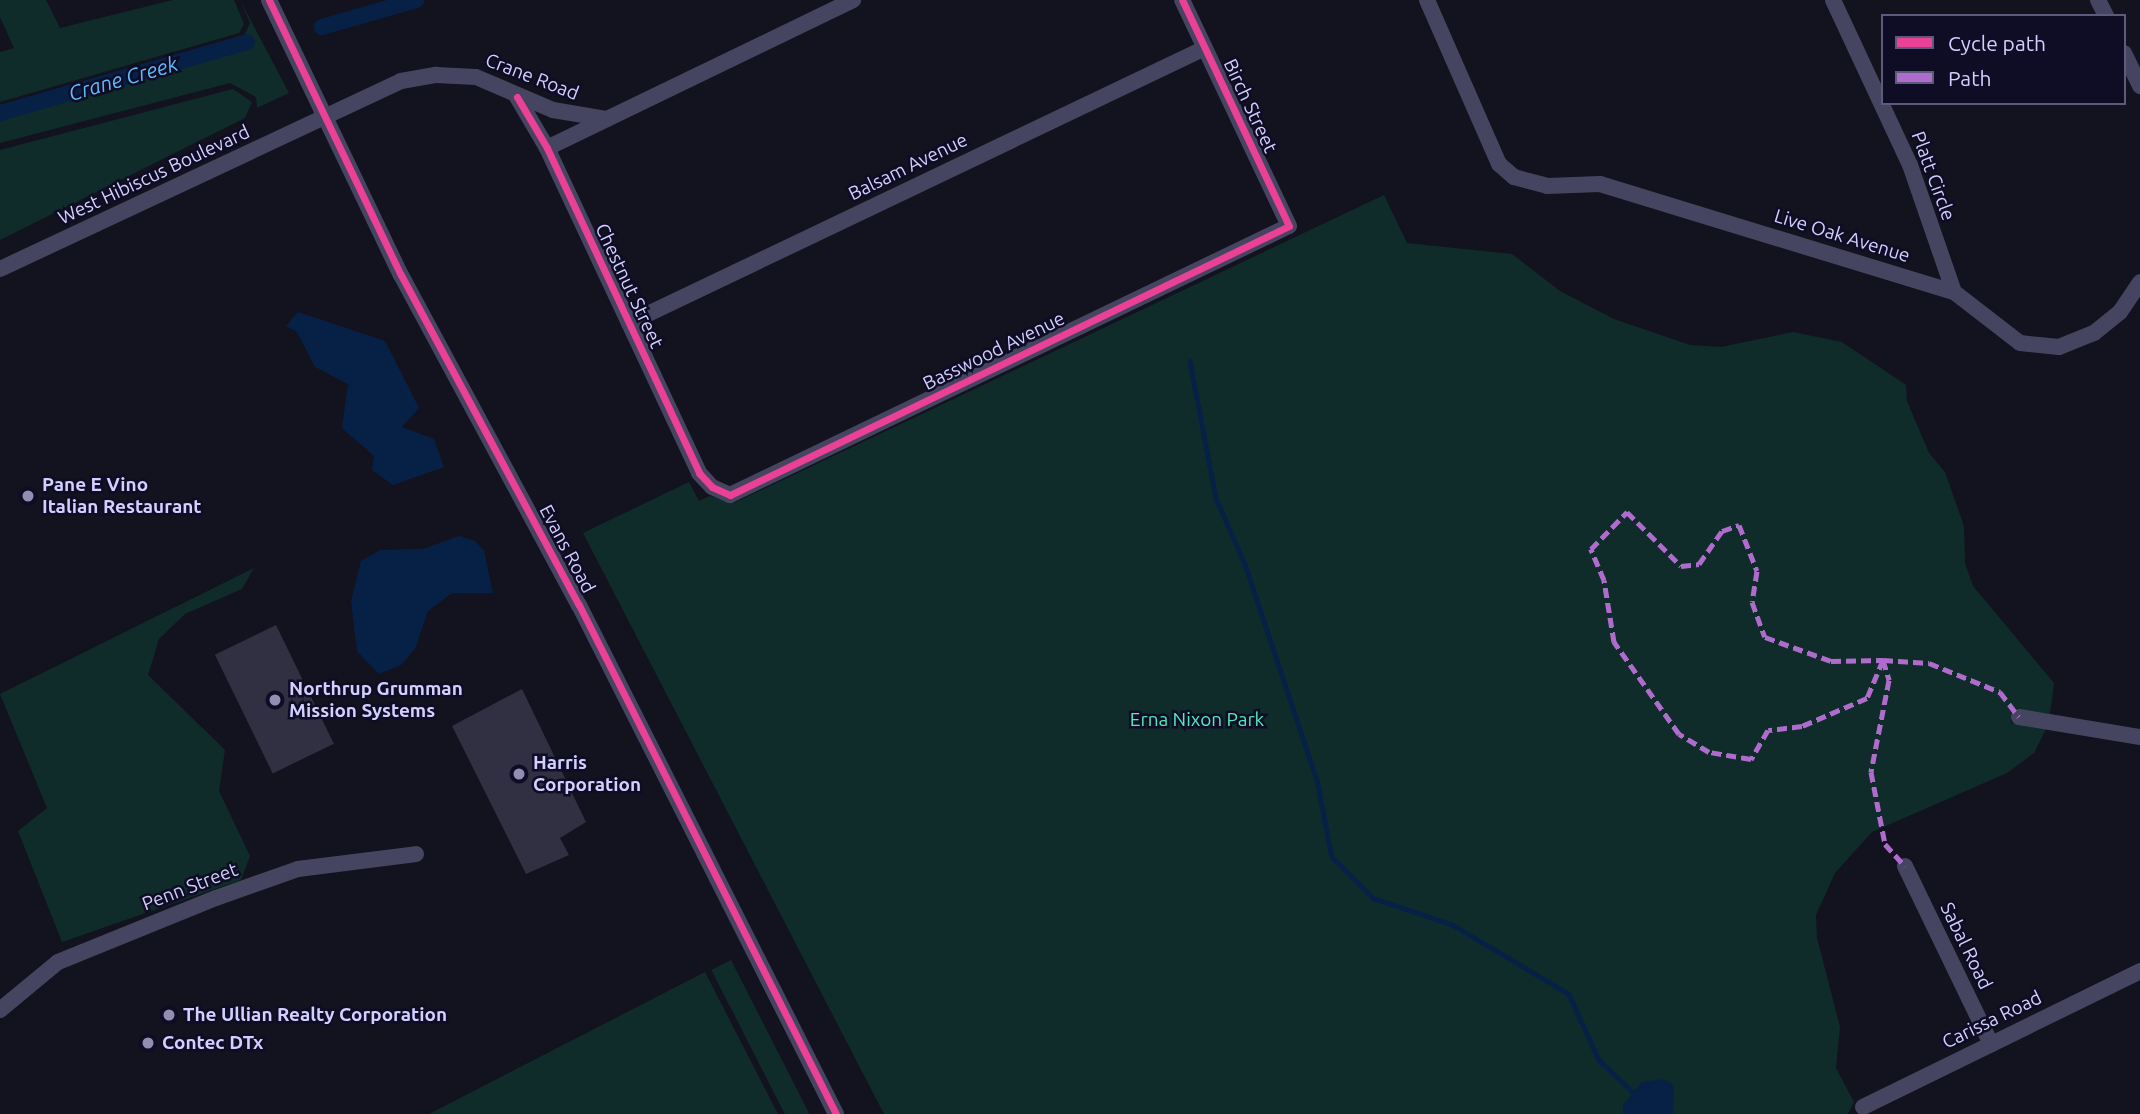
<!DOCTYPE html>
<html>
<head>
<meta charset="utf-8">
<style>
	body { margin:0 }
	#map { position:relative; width:2140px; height:1114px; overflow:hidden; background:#13121f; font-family:Ubuntu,sans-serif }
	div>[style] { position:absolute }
	.green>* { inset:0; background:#0f2c2b; transform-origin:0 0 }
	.water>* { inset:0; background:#072146 }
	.stream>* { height:4.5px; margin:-2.25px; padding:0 2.25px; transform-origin:2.25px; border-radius:2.25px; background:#072146 }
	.canal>* { height:16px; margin:-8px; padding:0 8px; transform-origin:8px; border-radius:8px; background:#072146 }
	.building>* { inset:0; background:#312f42; transform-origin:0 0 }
	.minor>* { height:16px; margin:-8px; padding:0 8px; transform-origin:8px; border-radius:8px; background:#454561 }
	.quiet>* { height:5px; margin-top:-2.5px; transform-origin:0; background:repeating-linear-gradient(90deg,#b06ccc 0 10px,transparent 0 15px) }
	.cycleway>* { height:7px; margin:-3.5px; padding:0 3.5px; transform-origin:3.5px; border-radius:3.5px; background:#ea4096 }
	.dots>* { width:19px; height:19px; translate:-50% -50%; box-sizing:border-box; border:4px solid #0f0c25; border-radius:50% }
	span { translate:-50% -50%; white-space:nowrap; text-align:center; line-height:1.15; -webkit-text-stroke:5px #0f0c25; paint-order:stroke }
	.street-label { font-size:19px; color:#d3d0ff }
	.poi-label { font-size:19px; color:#d3d0ff; font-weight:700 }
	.left { translate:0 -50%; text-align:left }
	.park-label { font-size:19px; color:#4fecbe }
	.water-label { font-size:21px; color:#5ebbff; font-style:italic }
	.legend { position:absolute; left:1881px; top:14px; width:245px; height:91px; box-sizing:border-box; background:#0f0c25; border:2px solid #5d5a7c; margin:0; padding:9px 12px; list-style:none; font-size:21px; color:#d3d0ff }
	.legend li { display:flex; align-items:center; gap:14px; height:35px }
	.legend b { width:35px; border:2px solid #5d5a7c }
</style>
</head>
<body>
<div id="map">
	<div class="green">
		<i style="clip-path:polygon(0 0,46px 0,60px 28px,173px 0,234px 0,244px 24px,239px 33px,0 102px,0 52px,14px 48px,0 17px)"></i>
		<i style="clip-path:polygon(240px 0,289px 93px,257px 108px,256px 97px,230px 83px,0 143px,0 109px,242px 40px,250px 23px)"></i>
		<i style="clip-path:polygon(233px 89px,252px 102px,245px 118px,0 240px,0 150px)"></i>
		<i style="clip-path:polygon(1384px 195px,1407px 243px,1512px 254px,1560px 291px,1614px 319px,1690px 345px,1721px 347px,1793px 332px,1842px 342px,1906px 385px,1907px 401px,1929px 453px,1945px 472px,1964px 526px,1965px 563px,1973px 586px,2054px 683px,2050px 714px,2012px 708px,2011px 723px,2046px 729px,2034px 753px,2007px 773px,1872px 832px,1835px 873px,1816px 915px,1817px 938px,1840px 1027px,1836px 1068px,1854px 1102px,1848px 1114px,884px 1114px,583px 533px,689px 482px,699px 501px,710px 496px,734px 503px)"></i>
		<i style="clip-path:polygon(254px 568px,242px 589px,185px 614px,159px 639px,148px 675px,225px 750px,219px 791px,250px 856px,241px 880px,62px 942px,18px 831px,47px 808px,0 694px)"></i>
		<i style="left:731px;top:960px;width:172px;height:22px;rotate:63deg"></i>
		<i style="clip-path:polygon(705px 972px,778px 1114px,429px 1114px)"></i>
	</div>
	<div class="water">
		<i style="clip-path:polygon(298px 312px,385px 341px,419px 408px,402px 427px,434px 439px,444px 467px,393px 485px,372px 470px,374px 456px,342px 428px,348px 384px,315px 367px,297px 332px,286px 326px)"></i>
		<i style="clip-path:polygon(459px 536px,475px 541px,484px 551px,493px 593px,452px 593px,428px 611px,415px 649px,401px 665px,379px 674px,357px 651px,351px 601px,361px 561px,380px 550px,423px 549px)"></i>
		<i style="clip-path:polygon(1663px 1079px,1674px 1085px,1673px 1114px,1623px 1114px,1623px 1105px,1642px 1082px)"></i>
	</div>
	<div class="stream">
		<i style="left:1190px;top:361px;width:139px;rotate:79.3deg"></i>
		<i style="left:1216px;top:498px;width:72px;rotate:66.3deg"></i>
		<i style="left:1245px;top:564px;width:228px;rotate:71.6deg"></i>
		<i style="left:1317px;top:780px;width:78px;rotate:79deg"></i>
		<i style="left:1332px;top:857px;width:58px;rotate:45deg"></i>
		<i style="left:1373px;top:898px;width:84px;rotate:18.6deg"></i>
		<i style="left:1453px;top:925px;width:135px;rotate:30.7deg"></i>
		<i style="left:1569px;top:994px;width:72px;rotate:65.6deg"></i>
		<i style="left:1599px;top:1060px;width:47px;rotate:43.3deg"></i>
	</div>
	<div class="canal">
		<i style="left:322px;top:27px;width:98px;rotate:-16deg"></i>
		<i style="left:0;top:113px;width:257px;rotate:-16deg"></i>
	</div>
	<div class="building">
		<i style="left:276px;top:625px;width:132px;height:68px;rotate:64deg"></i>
		<i style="clip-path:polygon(522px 689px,586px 822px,560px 838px,569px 855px,526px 874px,452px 726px)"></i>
	</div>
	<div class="minor">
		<i style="left:269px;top:0;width:305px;rotate:64.4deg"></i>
		<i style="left:401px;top:275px;width:375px;rotate:61.7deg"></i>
		<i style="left:579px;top:605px;width:570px;rotate:63.21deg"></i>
		<i style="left:1427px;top:0;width:179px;rotate:66.3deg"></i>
		<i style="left:1499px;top:164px;width:20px;rotate:41deg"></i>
		<i style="left:1514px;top:177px;width:34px;rotate:15deg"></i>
		<i style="left:1547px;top:186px;width:53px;rotate:-2.2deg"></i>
		<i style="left:1600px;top:184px;width:370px;rotate:17deg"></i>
		<i style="left:1954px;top:292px;width:83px;rotate:37.7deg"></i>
		<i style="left:2020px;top:343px;width:39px;rotate:6deg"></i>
		<i style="left:2059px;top:347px;width:38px;rotate:-22deg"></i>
		<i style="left:2094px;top:333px;width:33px;rotate:-39deg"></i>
		<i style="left:2120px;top:312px;width:36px;rotate:-56deg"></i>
		<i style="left:1833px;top:0;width:182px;rotate:65deg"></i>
		<i style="left:1910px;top:165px;width:134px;rotate:70.9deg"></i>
		<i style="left:2098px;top:0;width:18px;rotate:63deg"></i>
		<i style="left:2124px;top:53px;width:37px;rotate:64deg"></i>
		<i style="left:517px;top:97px;width:59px;rotate:59.5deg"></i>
		<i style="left:547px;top:148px;width:359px;rotate:64.9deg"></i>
		<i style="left:699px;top:473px;width:19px;rotate:47deg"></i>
		<i style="left:712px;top:487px;width:20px;rotate:24deg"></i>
		<i style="left:730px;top:495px;width:620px;rotate:-25.7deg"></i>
		<i style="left:1289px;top:226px;width:250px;rotate:-115.3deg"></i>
		<i style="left:547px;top:148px;width:340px;rotate:-25.8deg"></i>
		<i style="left:0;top:269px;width:443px;rotate:-25.1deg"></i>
		<i style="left:401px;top:81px;width:36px;rotate:-10deg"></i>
		<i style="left:436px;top:75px;width:40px;rotate:2.9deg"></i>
		<i style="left:476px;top:77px;width:84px;rotate:23.2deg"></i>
		<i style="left:553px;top:110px;width:55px;rotate:9.5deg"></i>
		<i style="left:629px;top:323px;width:638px;rotate:-25.52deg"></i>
		<i style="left:2019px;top:717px;width:123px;rotate:9.4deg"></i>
		<i style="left:1905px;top:866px;width:198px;rotate:64.2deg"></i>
		<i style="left:0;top:1010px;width:75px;rotate:-39.6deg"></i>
		<i style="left:58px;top:962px;width:170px;rotate:-22.1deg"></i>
		<i style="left:216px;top:898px;width:87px;rotate:-19.5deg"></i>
		<i style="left:298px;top:869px;width:119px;rotate:-7.2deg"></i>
		<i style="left:1863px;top:1107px;width:309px;rotate:-26.1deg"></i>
	</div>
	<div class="quiet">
		<i style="left:1883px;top:660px;width:41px;rotate:112.8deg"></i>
		<i style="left:1867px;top:698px;width:71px;rotate:156.7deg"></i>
		<i style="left:1802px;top:726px;width:34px;rotate:173deg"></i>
		<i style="left:1768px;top:730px;width:34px;rotate:120deg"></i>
		<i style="left:1751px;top:759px;width:43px;rotate:-170.5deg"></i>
		<i style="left:1709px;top:752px;width:35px;rotate:-149deg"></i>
		<i style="left:1679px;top:734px;width:113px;rotate:-125.2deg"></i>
		<i style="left:1614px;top:642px;width:63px;rotate:-99.2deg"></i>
		<i style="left:1604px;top:580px;width:34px;rotate:-113deg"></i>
		<i style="left:1591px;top:549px;width:52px;rotate:-45.8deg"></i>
		<i style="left:1627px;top:512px;width:76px;rotate:45deg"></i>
		<i style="left:1681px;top:566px;width:18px;rotate:-6deg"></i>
		<i style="left:1699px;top:564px;width:40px;rotate:-55.1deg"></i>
		<i style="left:1722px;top:531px;width:18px;rotate:-19deg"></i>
		<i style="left:1739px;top:525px;width:49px;rotate:68.6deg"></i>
		<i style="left:1757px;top:571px;width:31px;rotate:99deg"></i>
		<i style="left:1752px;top:602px;width:37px;rotate:70deg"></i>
		<i style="left:1765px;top:637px;width:70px;rotate:20deg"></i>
		<i style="left:1831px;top:661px;width:52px;rotate:-1.1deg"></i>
		<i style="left:1883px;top:660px;width:46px;rotate:3.7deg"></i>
		<i style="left:1929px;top:663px;width:77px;rotate:22.2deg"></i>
		<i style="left:2000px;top:692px;width:31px;rotate:53deg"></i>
		<i style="left:1883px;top:660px;width:21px;rotate:73deg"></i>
		<i style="left:1889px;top:680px;width:94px;rotate:101.1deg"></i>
		<i style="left:1871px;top:772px;width:73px;rotate:79deg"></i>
		<i style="left:1885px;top:844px;width:30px;rotate:48deg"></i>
	</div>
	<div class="cycleway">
		<i style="left:269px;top:0;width:305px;rotate:64.4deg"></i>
		<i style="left:401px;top:275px;width:375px;rotate:61.7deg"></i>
		<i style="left:579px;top:605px;width:570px;rotate:63.21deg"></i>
		<i style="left:517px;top:97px;width:59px;rotate:59.5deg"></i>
		<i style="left:547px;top:148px;width:359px;rotate:64.9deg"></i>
		<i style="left:699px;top:473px;width:19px;rotate:47deg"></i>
		<i style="left:712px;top:487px;width:20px;rotate:24deg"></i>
		<i style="left:730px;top:495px;width:620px;rotate:-25.7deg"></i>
		<i style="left:1289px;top:226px;width:250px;rotate:-115.3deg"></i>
	</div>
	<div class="dots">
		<i style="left:28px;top:496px;background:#908eb1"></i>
		<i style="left:275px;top:700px;background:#908eb1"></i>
		<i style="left:519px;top:774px;background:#908eb1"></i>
		<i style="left:169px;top:1015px;background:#908eb1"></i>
		<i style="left:148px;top:1043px;background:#908eb1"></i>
	</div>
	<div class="street-label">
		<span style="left:532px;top:77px;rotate:21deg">Crane Road</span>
		<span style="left:1250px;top:106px;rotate:65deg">Birch Street</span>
		<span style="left:908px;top:167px;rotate:-26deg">Balsam Avenue</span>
		<span style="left:154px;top:175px;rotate:-25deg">West Hibiscus Boulevard</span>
		<span style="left:1933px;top:176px;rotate:70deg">Platt Circle</span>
		<span style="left:1842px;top:236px;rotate:17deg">Live Oak Avenue</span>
		<span style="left:629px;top:286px;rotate:65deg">Chestnut Street</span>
		<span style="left:994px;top:351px;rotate:-26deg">Basswood Avenue</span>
		<span style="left:567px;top:549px;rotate:62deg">Evans Road</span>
		<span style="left:190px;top:887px;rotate:-21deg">Penn Street</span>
		<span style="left:1966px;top:946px;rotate:64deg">Sabal Road</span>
		<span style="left:1992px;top:1020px;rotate:-26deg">Carissa Road</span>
	</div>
	<div class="poi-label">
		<span class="left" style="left:42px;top:496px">Pane E Vino<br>Italian Restaurant</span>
		<span class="left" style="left:289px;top:700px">Northrup Grumman<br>Mission Systems</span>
		<span class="left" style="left:533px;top:774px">Harris<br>Corporation</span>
		<span class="left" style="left:183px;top:1015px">The Ullian Realty Corporation</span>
		<span class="left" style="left:162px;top:1043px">Contec DTx</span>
	</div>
	<div class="park-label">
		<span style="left:1197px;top:720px">Erna Nixon Park</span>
	</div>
	<div class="water-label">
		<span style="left:123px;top:78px;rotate:-16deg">Crane Creek</span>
	</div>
	<ul class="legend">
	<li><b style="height:9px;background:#ea4096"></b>Cycle path</li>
	<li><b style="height:9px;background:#b06ccc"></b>Path</li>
	</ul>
</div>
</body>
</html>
